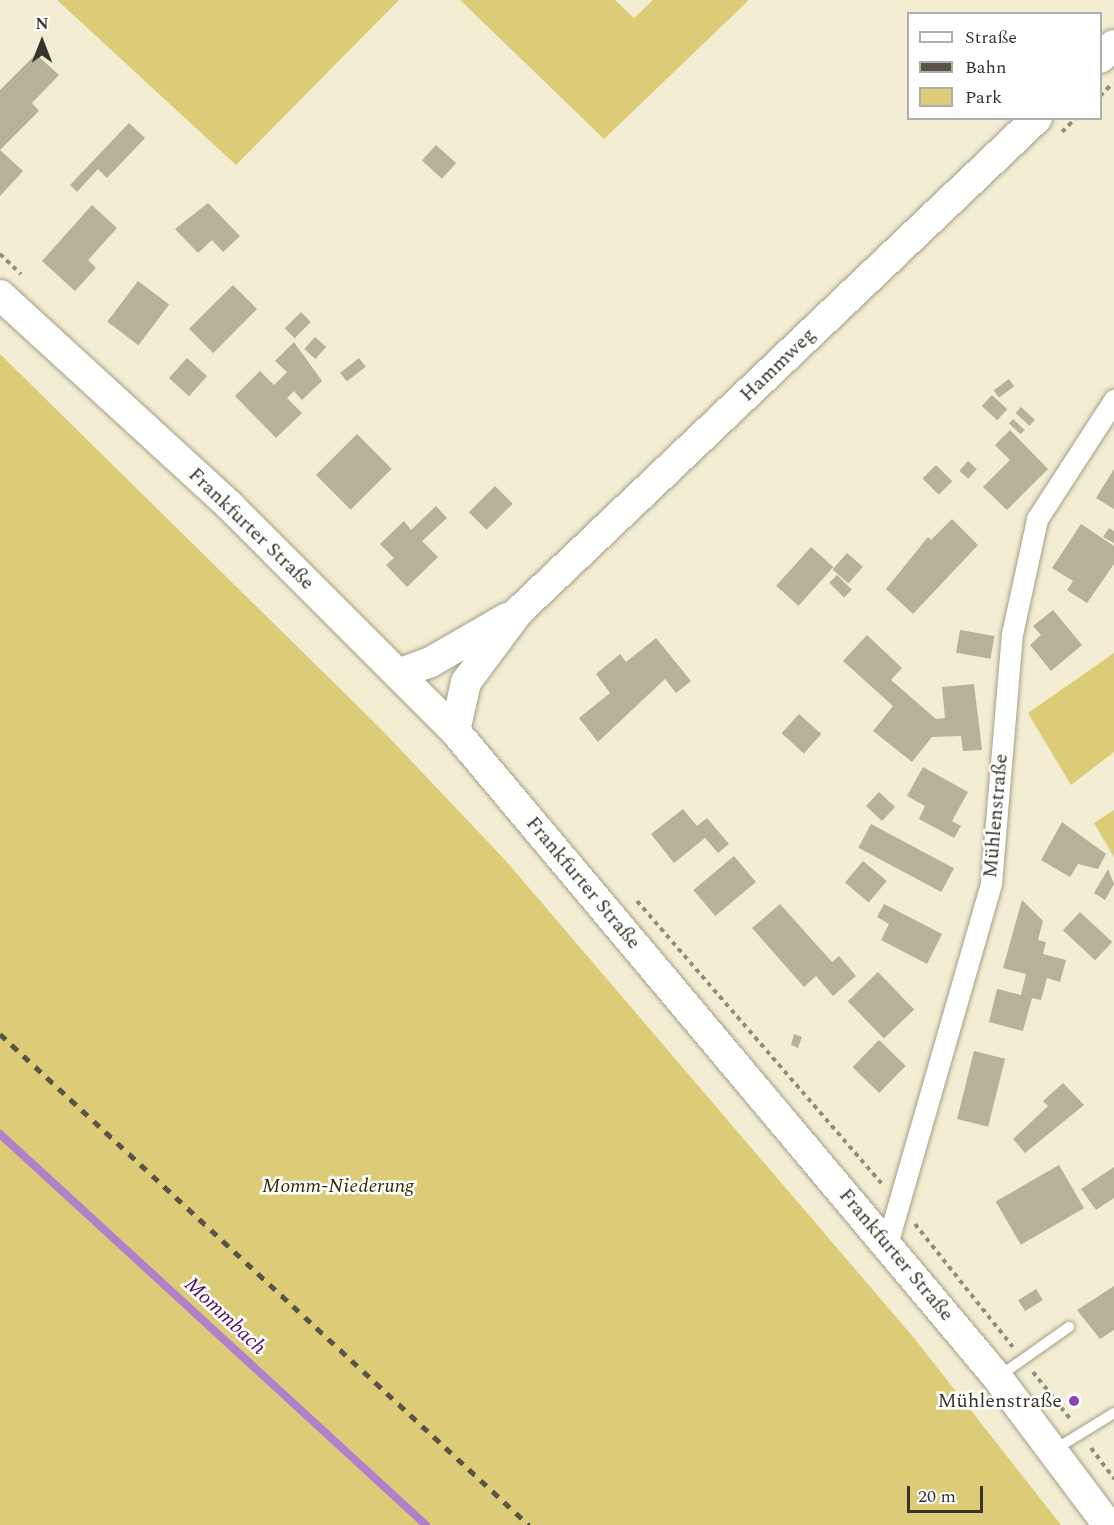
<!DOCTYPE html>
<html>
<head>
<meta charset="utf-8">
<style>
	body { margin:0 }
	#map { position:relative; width:1114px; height:1525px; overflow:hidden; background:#f3eed3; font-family:Spectral,serif }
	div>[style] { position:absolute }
	.green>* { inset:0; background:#dccc78 }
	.stream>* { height:8px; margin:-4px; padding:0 4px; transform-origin:4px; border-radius:4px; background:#b27fcb }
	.building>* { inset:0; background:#b6b297; transform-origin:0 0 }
	.path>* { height:4px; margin-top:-2px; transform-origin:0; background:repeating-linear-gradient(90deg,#908d7b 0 4.5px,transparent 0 9px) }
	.roads { filter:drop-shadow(0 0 2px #a49f86) drop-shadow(0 0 2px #a49f86) }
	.service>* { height:10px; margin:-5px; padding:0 5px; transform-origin:5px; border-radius:5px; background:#fff }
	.minor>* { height:21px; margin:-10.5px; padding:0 10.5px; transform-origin:10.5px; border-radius:10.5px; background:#fff }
	.secondary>* { height:30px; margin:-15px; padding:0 15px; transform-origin:15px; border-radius:15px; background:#fff }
	.rail>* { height:4.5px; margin-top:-2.25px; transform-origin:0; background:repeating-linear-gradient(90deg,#585548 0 8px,transparent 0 16px) }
	.dots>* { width:16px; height:16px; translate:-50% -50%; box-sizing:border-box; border:3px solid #fff; border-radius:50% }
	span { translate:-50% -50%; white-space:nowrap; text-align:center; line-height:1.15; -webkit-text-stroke:5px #fff; paint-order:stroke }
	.street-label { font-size:20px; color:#37352b }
	.park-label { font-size:20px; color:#342c00; font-style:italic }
	.poi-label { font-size:20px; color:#37352b }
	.right { translate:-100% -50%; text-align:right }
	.water-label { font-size:21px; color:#520d6c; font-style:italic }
	.legend { position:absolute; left:907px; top:12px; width:195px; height:108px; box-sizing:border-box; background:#fff; border:2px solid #afaeaa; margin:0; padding:8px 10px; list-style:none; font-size:18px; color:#37352b }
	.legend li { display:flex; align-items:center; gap:12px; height:30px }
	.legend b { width:30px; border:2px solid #afaeaa }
	.north { position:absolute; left:12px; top:12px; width:60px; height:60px; -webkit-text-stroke:4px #fff; paint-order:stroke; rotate:0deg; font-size:16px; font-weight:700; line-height:24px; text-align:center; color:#37352b }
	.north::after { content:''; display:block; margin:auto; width:21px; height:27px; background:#37352b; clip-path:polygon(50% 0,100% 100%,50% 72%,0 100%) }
	.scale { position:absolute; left:907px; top:1486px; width:76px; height:27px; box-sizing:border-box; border:3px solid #37352b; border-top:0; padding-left:8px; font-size:18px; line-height:21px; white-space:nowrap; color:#37352b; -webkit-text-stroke:4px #fff; paint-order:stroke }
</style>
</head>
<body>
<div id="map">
	<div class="green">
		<i style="clip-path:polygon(57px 0,399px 0,236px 165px)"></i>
		<i style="clip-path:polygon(460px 0,615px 0,634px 18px,653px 0,749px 0,604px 139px)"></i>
		<i style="clip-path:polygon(0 354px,382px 730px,506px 861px,914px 1338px,1061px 1525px,0 1525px)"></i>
		<i style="clip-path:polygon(1114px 653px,1114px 752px,1071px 785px,1028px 713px)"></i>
		<i style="clip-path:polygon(1114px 810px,1114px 857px,1094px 823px)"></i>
	</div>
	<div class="stream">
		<i style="left:0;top:1134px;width:578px;rotate:42.55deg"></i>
	</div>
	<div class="building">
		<i style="clip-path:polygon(36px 54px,59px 75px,32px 103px,39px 111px,0 150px,23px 171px,0 196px,0 90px)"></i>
		<i style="clip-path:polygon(129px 123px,145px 138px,107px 178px,98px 169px,77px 192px,70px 185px)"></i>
		<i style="left:436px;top:145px;width:27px;height:21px;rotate:42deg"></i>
		<i style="clip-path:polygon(208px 203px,240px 236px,223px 252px,212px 240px,198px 253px,175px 229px)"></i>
		<i style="clip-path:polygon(92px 205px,117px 228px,88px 260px,96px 268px,75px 291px,42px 261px)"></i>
		<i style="left:138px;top:281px;width:39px;height:51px;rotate:37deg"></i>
		<i style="left:233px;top:285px;width:34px;height:62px;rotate:45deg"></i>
		<i style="left:301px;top:312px;width:14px;height:23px;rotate:45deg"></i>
		<i style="left:315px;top:337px;width:15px;height:16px;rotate:42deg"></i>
		<i style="clip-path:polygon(294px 342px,322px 381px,302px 400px,294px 391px,287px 398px,302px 413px,276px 438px,235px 396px,260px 371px,274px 385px,287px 372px,275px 361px)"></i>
		<i style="left:187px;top:358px;width:27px;height:27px;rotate:42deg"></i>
		<i style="left:359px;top:358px;width:11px;height:24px;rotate:52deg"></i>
		<i style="left:1009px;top:379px;width:9px;height:19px;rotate:54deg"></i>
		<i style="left:992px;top:395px;width:21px;height:15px;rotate:43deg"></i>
		<i style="left:1021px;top:407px;width:19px;height:8px;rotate:43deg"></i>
		<i style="left:1013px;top:419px;width:16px;height:6px;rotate:43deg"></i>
		<i style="clip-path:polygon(1010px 430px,1048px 469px,1007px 510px,983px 487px,1010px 460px,995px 445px)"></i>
		<i style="left:357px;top:434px;width:49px;height:58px;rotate:45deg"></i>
		<i style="left:968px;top:461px;width:12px;height:13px;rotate:42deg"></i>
		<i style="left:936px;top:465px;width:23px;height:19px;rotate:45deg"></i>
		<i style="clip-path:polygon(1114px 469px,1114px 509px,1096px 498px)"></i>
		<i style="left:495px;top:486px;width:25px;height:37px;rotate:45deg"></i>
		<i style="clip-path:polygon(436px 506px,447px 518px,422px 541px,438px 557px,407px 587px,386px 565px,394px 558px,380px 544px,404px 521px,411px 530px)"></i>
		<i style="clip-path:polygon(952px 519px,978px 545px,913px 614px,886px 589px,928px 537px,931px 540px)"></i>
		<i style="clip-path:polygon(1081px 524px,1114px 546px,1114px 564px,1087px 603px,1067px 590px,1073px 581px,1052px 568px)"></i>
		<i style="clip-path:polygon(1109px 528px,1114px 531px,1114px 543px,1103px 537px)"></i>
		<i style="left:811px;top:547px;width:30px;height:52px;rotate:42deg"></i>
		<i style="left:847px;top:553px;width:21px;height:22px;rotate:41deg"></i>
		<i style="left:837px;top:575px;width:21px;height:11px;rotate:45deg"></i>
		<i style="clip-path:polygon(1053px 610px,1082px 645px,1051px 671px,1030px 645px,1041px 635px,1033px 626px)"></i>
		<i style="left:960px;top:630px;width:35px;height:23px;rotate:10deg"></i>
		<i style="clip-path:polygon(867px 635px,902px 668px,891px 680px,936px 719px,945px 718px,942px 687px,974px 684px,982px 750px,963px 751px,961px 736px,932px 737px,912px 762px,873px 731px,893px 706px,843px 661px)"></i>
		<i style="clip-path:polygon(656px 638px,691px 681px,676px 693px,665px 679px,598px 742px,579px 718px,610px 693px,596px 674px,620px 654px,626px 662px)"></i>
		<i style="left:799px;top:714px;width:30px;height:26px;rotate:42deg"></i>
		<i style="clip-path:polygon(923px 767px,968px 792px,952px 821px,961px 826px,954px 838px,919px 819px,925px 806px,907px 796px)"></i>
		<i style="left:879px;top:792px;width:22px;height:19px;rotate:43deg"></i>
		<i style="clip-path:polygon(683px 809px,697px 826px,707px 818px,729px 844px,718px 853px,705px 838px,674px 863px,651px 834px)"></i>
		<i style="clip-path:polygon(1062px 822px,1106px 854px,1098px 869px,1078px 864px,1070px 877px,1041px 860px)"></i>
		<i style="left:871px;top:824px;width:94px;height:27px;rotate:28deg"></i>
		<i style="left:734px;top:856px;width:34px;height:53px;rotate:50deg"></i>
		<i style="left:863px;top:861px;width:31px;height:28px;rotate:40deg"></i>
		<i style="clip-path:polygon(1108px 869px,1114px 884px,1105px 900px,1094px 893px)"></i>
		<i style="clip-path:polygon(1022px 900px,1043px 921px,1038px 940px,1046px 942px,1043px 954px,1066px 960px,1060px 982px,1047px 978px,1041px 1000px,1032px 998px,1023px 1031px,989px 1022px,997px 989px,1021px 995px,1026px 974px,1003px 968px)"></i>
		<i style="clip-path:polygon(780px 904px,832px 962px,839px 956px,856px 976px,833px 996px,816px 976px,804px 987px,752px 928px)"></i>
		<i style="clip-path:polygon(884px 904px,942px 934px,927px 964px,881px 940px,889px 924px,877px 917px)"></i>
		<i style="left:1080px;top:912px;width:44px;height:25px;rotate:43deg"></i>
		<i style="left:878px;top:972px;width:52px;height:42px;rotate:46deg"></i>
		<i style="clip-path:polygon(794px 1034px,802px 1037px,798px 1048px,791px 1045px)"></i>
		<i style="left:879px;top:1040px;width:37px;height:38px;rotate:44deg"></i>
		<i style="left:974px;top:1051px;width:32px;height:70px;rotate:14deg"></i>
		<i style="clip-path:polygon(1063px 1083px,1084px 1105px,1025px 1153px,1013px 1139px,1048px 1106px,1043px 1101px)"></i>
		<i style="left:1059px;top:1165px;width:50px;height:73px;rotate:60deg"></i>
		<i style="clip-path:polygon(1114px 1167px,1114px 1198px,1096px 1210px,1081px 1189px)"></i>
		<i style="clip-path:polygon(1114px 1286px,1114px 1330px,1100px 1339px,1077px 1310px)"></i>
		<i style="left:1036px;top:1289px;width:13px;height:21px;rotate:58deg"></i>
	</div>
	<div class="path">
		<i style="left:1100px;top:96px;width:18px;rotate:-45deg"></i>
		<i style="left:1062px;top:132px;width:20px;rotate:-45deg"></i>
		<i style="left:0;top:254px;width:29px;rotate:44deg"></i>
		<i style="left:637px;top:901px;width:374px;rotate:49.1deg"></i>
		<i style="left:915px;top:1224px;width:157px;rotate:51.5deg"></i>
		<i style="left:1033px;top:1372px;width:61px;rotate:51.6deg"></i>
		<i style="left:1091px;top:1448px;width:39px;rotate:53deg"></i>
	</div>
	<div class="roads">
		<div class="service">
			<i style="left:998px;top:1377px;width:87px;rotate:-35.2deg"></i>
			<i style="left:1054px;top:1450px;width:70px;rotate:-31.7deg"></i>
		</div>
		<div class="minor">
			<i style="left:887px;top:1244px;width:376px;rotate:-73.9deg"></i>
			<i style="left:991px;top:883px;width:250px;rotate:-85.2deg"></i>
			<i style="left:1012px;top:634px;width:118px;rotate:-77.7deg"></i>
			<i style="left:1037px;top:519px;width:142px;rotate:-57.1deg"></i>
		</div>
		<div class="secondary">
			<i style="left:1100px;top:58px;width:19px;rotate:-43deg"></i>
			<i style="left:0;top:295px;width:311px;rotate:42.5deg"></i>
			<i style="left:229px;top:505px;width:320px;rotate:45deg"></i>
			<i style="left:455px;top:731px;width:843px;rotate:50deg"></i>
			<i style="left:997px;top:1377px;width:185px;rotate:53.1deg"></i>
			<i style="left:398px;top:674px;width:33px;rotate:-20deg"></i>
			<i style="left:429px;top:663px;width:90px;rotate:-30deg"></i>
			<i style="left:455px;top:731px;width:50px;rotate:-77.3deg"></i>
			<i style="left:466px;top:682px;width:89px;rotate:-53.3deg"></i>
			<i style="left:519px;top:611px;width:715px;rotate:-43.58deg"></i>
		</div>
	</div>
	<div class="rail">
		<i style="left:0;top:1034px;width:722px;rotate:42.87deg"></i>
	</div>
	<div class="dots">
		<i style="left:1074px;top:1401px;background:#8f41b2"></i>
	</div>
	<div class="street-label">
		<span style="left:778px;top:365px;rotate:-44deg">Hammweg</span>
		<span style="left:251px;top:529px;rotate:44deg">Frankfurter Straße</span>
		<span style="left:996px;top:816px;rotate:-85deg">Mühlenstraße</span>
		<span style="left:583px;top:883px;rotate:50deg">Frankfurter Straße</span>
		<span style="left:896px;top:1255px;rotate:50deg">Frankfurter Straße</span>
	</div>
	<div class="park-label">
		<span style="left:338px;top:1186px">Momm-Niederung</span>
	</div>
	<div class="poi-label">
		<span class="right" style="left:1062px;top:1401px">Mühlenstraße</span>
	</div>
	<div class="water-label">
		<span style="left:225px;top:1316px;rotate:43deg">Mommbach</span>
	</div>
	<ul class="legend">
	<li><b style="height:8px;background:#fff"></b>Straße</li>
	<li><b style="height:8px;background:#585548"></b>Bahn</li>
	<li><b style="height:16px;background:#dccc78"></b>Park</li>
	</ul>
	<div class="north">N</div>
	<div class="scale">20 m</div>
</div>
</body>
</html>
